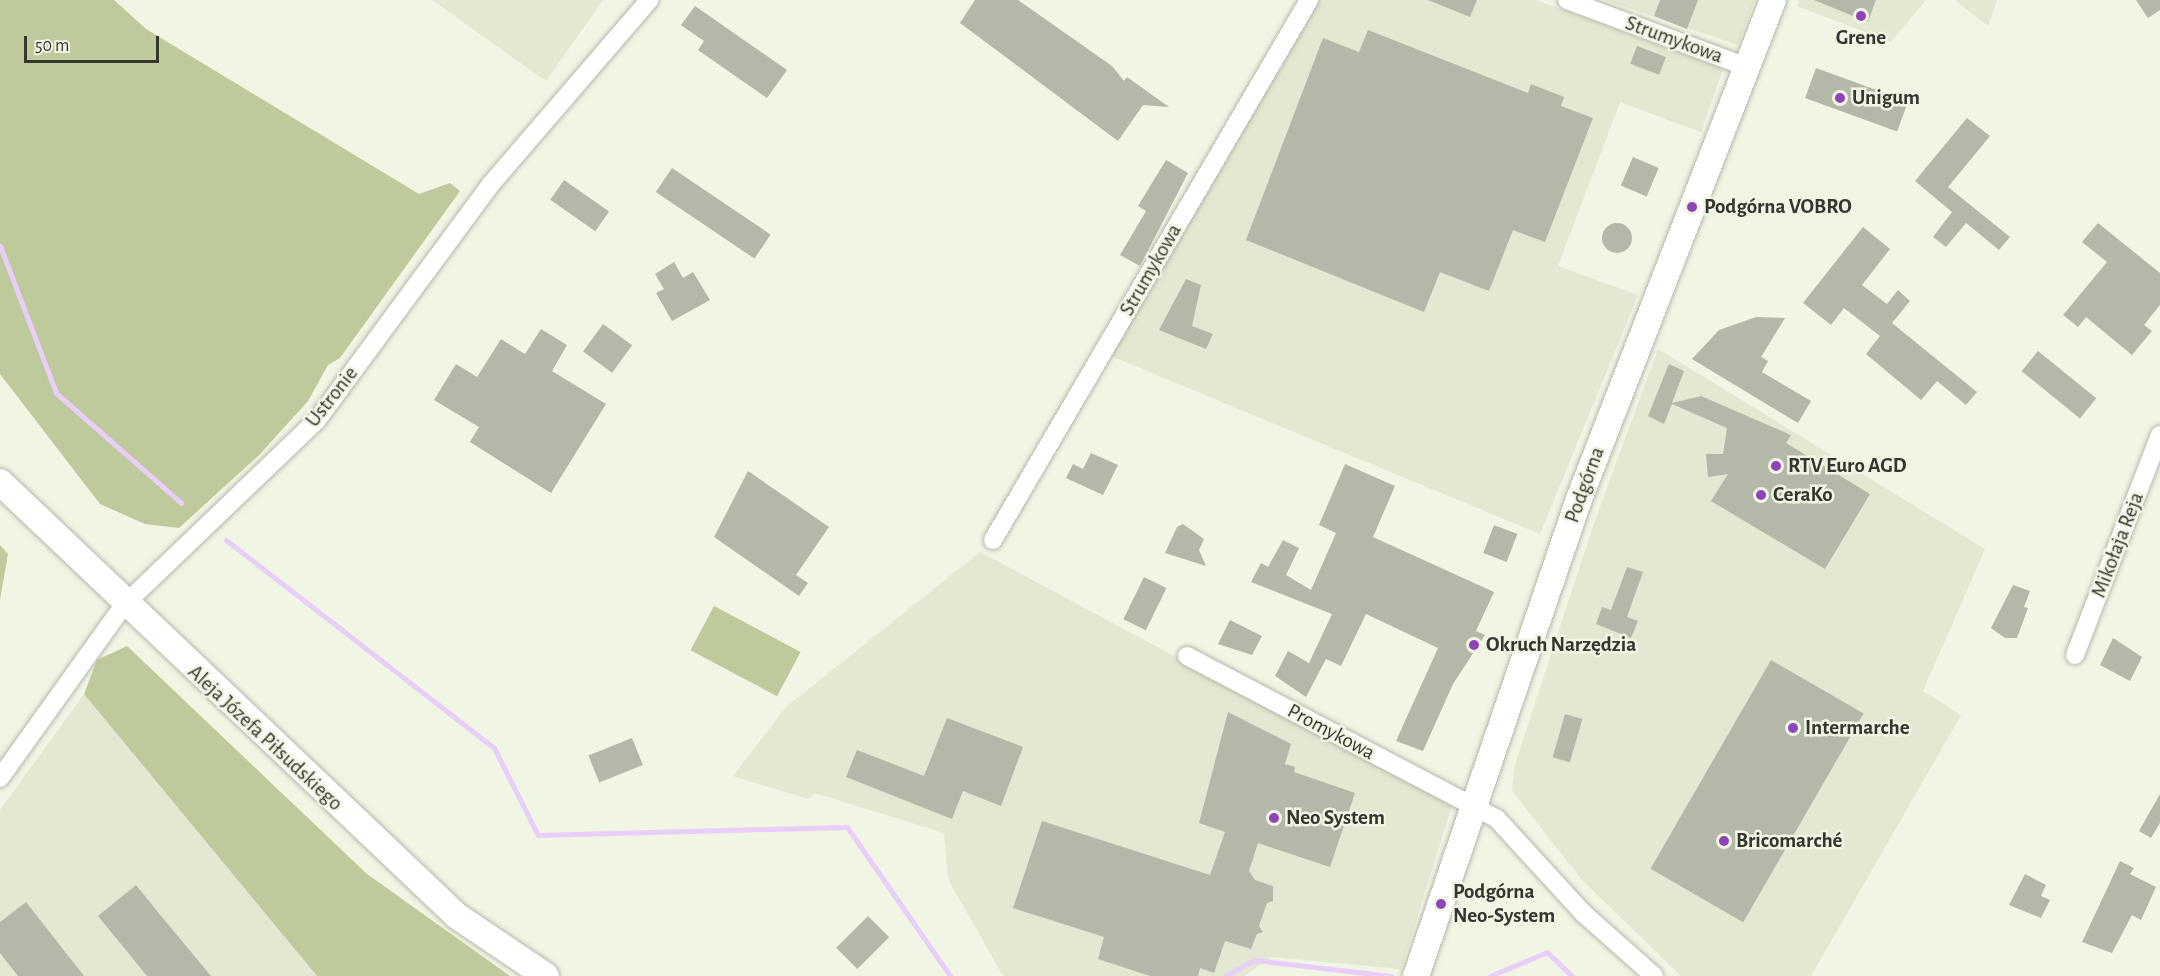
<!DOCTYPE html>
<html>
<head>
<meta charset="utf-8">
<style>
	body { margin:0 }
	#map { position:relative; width:2160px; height:976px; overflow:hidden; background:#f0f5e4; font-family:"Alegreya Sans",sans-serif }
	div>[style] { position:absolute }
	.built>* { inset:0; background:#e2e8d1 }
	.green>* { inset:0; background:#bec99c; transform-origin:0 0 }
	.stream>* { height:5px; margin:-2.5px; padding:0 2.5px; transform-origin:2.5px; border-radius:2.5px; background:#e8cef8 }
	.building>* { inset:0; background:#b4b8a9; transform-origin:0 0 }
	.round { border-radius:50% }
	.roads { filter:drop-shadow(0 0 2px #b4b9a9) drop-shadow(0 0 2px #b4b9a9) }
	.street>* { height:18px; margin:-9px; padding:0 9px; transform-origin:9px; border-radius:9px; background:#fff }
	.secondary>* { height:26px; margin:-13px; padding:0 13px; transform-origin:13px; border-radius:13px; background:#fff }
	.dots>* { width:16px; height:16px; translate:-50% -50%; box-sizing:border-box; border:3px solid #f0f5e4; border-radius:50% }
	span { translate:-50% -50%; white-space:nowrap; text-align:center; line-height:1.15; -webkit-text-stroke:5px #f0f5e4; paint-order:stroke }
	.poi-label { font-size:21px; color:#34362f; font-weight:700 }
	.left { translate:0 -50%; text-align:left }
	.street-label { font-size:21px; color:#34362f }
	.scale { position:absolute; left:24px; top:36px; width:135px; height:27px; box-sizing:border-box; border:3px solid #34362f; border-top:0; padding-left:8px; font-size:18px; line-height:21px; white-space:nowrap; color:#34362f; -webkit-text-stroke:4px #f0f5e4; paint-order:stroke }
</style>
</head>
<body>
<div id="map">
	<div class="built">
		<i style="clip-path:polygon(432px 0,603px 0,546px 81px)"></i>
		<i style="clip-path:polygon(1319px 0,1536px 0,1723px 69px,1701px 132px,1620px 102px,1558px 266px,1638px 295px,1540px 534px,1111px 356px)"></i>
		<i style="clip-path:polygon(1604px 0,1755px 0,1738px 45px)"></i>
		<i style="clip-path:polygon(1799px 0,1926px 0,1891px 42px,1797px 6px)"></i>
		<i style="clip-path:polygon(1955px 0,1997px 0,1988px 26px)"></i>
		<i style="clip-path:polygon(1658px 349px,1985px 549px,1923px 691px,1961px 715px,1811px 976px,1681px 976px,1582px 880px,1512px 791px,1514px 768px,1593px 526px)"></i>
		<i style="clip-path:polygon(980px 552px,1452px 805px,1401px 969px,1271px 957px,1244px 976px,1003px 976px,948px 879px,944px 833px,815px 793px,808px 799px,733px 776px,786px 707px)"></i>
		<i style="clip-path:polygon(84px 694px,317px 976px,0 976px,0 810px)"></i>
	</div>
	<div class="green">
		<i style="clip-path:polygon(0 0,114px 0,146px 29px,419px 194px,450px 183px,460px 191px,340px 358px,328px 365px,308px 401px,260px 454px,179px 528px,145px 524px,100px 504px,0 374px)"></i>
		<i style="clip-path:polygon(0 545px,8px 554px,0 600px)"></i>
		<i style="left:714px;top:606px;width:98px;height:50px;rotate:28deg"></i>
		<i style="clip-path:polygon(127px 646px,367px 874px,510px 976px,317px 976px,84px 694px,97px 660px)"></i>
	</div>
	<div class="stream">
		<i style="left:0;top:246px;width:157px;rotate:69.1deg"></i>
		<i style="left:56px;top:393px;width:167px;rotate:41.3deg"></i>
		<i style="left:226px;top:540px;width:339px;rotate:37.8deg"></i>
		<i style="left:494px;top:748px;width:97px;rotate:63.2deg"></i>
		<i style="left:538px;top:835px;width:309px;rotate:-1.5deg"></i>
		<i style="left:847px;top:827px;width:181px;rotate:55.3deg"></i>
		<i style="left:1225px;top:976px;width:33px;rotate:-29deg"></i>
		<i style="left:1254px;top:960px;width:138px;rotate:6.7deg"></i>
		<i style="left:1490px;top:976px;width:62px;rotate:-22.8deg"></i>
		<i style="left:1547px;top:952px;width:35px;rotate:44deg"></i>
	</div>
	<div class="building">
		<i style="clip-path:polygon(975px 0,1018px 0,1112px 66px,1124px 81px,1127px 77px,1169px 107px,1143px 105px,1118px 141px,960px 23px)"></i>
		<i style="clip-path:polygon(1428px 0,1477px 0,1470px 17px)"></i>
		<i style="clip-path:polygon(1660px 0,1698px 0,1687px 29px,1654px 16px)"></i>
		<i style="clip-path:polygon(1814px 0,1876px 0,1868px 22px)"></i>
		<i style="clip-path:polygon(2136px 0,2160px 0,2160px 10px,2148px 18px)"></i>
		<i style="clip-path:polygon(695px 6px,787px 70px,767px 98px,698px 50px,704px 41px,681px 25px)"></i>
		<i style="clip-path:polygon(1368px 30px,1528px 93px,1531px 84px,1564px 97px,1561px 106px,1593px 118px,1545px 242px,1513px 230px,1489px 291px,1440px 272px,1424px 312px,1246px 240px,1323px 38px,1359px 52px)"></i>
		<i style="left:1637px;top:46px;width:31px;height:19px;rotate:21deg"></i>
		<i style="left:1816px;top:68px;width:98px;height:32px;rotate:20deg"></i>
		<i style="clip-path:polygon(1967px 118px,1990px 136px,1948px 187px,2010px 237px,1999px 250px,1966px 223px,1946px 247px,1933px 237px,1952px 212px,1915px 181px)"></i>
		<i style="left:1633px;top:157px;width:28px;height:31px;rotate:23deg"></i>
		<i style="clip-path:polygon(1166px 160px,1188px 173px,1140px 266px,1120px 255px,1146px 211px,1138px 206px)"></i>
		<i style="left:672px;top:168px;width:119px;height:29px;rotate:34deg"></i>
		<i style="left:564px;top:180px;width:55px;height:24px;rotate:35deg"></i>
		<i class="round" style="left:1602px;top:223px;width:30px;height:30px"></i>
		<i style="clip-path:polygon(2098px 223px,2160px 273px,2160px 305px,2144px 325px,2152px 331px,2132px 355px,2086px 317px,2078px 327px,2063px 315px,2107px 262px,2082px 242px)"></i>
		<i style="clip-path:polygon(1863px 227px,1890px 249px,1862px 285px,1887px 304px,1898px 290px,1910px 301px,1892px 323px,1977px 392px,1966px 405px,1937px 381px,1921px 400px,1866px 354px,1880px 336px,1844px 308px,1831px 325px,1803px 303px)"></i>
		<i style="clip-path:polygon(674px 262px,683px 278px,693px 272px,710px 300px,672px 321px,656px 293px,664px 289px,655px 274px)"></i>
		<i style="clip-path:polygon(1186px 279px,1201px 285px,1192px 326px,1213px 334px,1206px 349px,1159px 330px)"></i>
		<i style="clip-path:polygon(1756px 317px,1785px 318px,1761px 357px,1768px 361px,1762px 372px,1811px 401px,1798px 423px,1692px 359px,1719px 330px)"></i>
		<i style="left:603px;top:324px;width:36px;height:34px;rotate:36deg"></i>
		<i style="clip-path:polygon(541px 329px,567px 345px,552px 371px,606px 404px,551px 493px,470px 442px,479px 427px,434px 400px,456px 364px,477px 377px,501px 339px,525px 354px)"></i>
		<i style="left:2038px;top:351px;width:75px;height:26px;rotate:39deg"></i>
		<i style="clip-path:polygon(1669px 364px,1684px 371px,1672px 403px,1701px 396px,1791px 435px,1786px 443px,1870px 494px,1825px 569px,1711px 501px,1728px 474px,1708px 477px,1706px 454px,1723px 454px,1727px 428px,1672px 404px,1664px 424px,1648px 416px)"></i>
		<i style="clip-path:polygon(1091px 453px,1118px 465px,1103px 495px,1066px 478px,1073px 464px,1083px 469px)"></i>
		<i style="clip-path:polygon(1345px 464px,1395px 486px,1373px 537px,1494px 592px,1476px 631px,1485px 635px,1453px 684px,1423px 751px,1396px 741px,1438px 648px,1366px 614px,1341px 666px,1326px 659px,1306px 697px,1275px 676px,1288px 651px,1309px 663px,1332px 614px,1251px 582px,1261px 563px,1268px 567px,1283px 540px,1299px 548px,1286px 575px,1311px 590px,1336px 533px,1319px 525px)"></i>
		<i style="clip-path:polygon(748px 471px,829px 527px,796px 575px,808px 583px,799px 596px,714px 537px)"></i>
		<i style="clip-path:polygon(1183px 524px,1204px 539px,1199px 550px,1206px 566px,1165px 553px,1177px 527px)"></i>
		<i style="left:1494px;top:525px;width:25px;height:30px;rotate:21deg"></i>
		<i style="clip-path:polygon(1627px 567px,1643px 572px,1627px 617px,1638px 621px,1631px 638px,1596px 624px,1602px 607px,1611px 610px)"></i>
		<i style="left:1144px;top:577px;width:25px;height:47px;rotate:26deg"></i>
		<i style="clip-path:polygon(2013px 585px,2030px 591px,2024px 607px,2028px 608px,2017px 638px,2005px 638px,1991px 628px)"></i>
		<i style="clip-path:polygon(1230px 620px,1262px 636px,1252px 655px,1218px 644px)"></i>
		<i style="clip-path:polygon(2113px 638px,2142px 657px,2130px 681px,2100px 665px)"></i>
		<i style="left:1771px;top:660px;width:107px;height:241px;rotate:30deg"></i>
		<i style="clip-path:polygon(1228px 712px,1291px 744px,1285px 764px,1295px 767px,1294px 772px,1355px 793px,1330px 867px,1258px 843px,1249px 871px,1255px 880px,1273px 886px,1273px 901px,1267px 903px,1259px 926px,1263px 932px,1257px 934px,1251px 949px,1225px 941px,1214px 973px,1200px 968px,1198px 976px,1150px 976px,1098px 959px,1104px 937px,1013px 908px,1042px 821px,1210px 875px,1225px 832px,1199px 823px)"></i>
		<i style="left:1565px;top:714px;width:18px;height:45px;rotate:16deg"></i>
		<i style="clip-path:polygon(947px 718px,1023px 747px,1001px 806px,963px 791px,952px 819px,846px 777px,857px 750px,924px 776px)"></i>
		<i style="left:632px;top:738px;width:29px;height:47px;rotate:68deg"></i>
		<i style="clip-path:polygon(2160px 794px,2160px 823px,2151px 838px,2139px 831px)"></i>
		<i style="clip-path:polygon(2120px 861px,2134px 868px,2130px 874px,2156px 887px,2141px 920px,2132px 915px,2112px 953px,2082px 942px)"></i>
		<i style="clip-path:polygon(2025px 874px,2046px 885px,2041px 896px,2050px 900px,2041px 918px,2009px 905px)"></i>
		<i style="clip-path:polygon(136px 885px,157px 911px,211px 976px,147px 976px,98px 916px)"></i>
		<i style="clip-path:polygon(26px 902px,84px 976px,18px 976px,0 953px,0 922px)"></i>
		<i style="left:868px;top:916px;width:30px;height:45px;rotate:45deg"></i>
	</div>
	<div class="roads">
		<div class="street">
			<i style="left:1567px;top:0;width:192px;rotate:20.4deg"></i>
			<i style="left:993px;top:540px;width:626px;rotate:-59.66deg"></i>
			<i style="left:2075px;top:655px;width:236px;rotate:-68.9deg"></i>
			<i style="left:1187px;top:656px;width:350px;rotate:27.7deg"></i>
			<i style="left:1497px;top:819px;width:127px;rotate:47.5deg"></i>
			<i style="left:1583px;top:913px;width:95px;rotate:41.6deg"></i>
			<i style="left:0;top:778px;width:213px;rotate:-54.4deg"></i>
			<i style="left:124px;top:605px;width:267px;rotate:-43.8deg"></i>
			<i style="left:317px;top:420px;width:293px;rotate:-53.6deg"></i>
			<i style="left:491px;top:184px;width:243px;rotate:-49.3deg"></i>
		</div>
		<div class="secondary">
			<i style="left:0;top:482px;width:630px;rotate:43.52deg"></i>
			<i style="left:457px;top:916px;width:107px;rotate:34deg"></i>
			<i style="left:1416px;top:976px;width:504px;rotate:-71.13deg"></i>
			<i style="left:1579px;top:499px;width:535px;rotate:-68.76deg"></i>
		</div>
	</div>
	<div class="dots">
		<i style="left:1861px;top:16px;background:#8e44b6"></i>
		<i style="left:1840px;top:98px;background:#8e44b6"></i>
		<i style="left:1692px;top:207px;background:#8e44b6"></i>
		<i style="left:1776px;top:466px;background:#8e44b6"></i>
		<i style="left:1761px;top:495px;background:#8e44b6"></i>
		<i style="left:1474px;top:645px;background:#8e44b6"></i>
		<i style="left:1793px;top:728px;background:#8e44b6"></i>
		<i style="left:1274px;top:818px;background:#8e44b6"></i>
		<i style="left:1724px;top:841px;background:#8e44b6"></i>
		<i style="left:1441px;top:904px;background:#8e44b6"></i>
	</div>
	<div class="poi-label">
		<span style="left:1861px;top:38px">Grene</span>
		<span class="left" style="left:1852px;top:98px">Unigum</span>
		<span class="left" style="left:1704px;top:207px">Podgórna VOBRO</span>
		<span class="left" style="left:1788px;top:466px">RTV Euro AGD</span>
		<span class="left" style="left:1773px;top:495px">CeraKo</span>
		<span class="left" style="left:1486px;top:645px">Okruch Narzędzia</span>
		<span class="left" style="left:1805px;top:728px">Intermarche</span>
		<span class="left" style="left:1286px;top:818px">Neo System</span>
		<span class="left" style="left:1736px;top:841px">Bricomarché</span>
		<span class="left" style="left:1453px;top:904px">Podgórna<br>Neo-System</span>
	</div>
	<div class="street-label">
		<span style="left:1674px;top:40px;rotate:20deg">Strumykowa</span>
		<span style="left:1151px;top:270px;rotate:-60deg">Strumykowa</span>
		<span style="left:332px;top:397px;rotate:-52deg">Ustronie</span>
		<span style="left:1585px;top:485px;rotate:-70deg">Podgórna</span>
		<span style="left:2118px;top:545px;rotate:-69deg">Mikołaja Reja</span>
		<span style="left:1331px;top:732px;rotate:28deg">Promykowa</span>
		<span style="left:265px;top:738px;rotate:43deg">Aleja Józefa Piłsudskiego</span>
	</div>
	<div class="scale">50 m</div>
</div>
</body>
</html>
